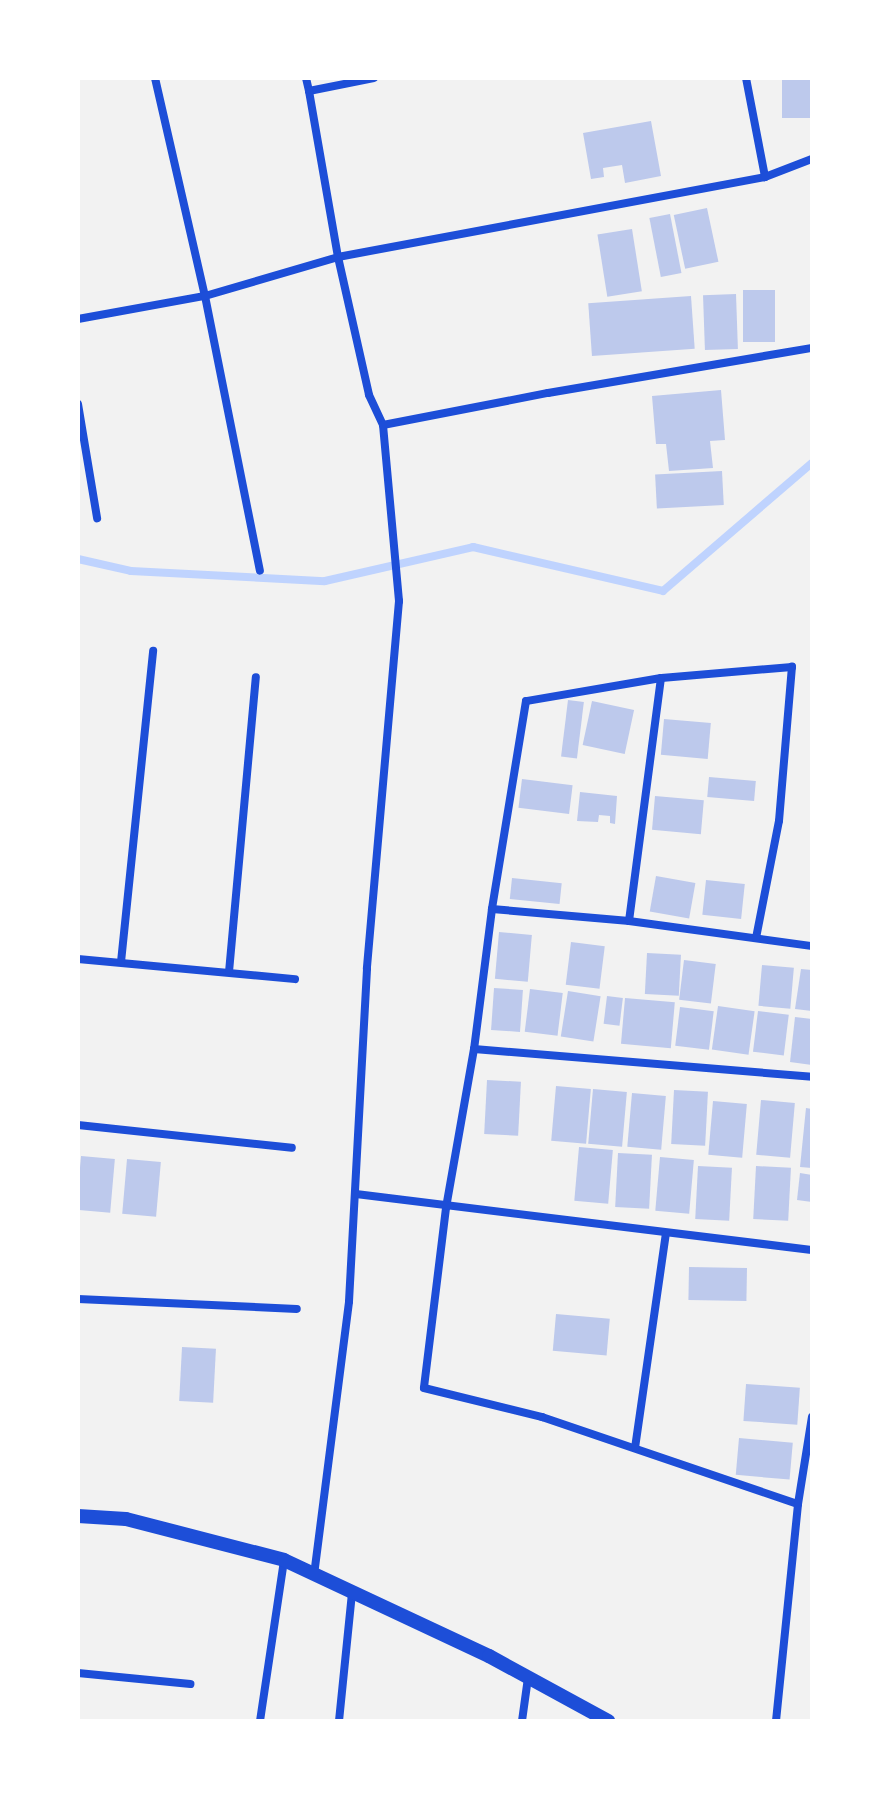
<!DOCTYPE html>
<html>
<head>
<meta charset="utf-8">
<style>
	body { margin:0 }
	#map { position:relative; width:890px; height:1799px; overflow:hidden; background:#f2f2f2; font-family:Manrope,sans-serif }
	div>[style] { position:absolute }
	.stream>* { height:8px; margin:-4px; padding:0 4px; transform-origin:4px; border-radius:4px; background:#bfd3fe }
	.building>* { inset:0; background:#bdc9ec; transform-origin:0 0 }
	.minor>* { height:8px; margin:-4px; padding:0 4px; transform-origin:4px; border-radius:4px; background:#1d4ed8 }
	.tertiary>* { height:14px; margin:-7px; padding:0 7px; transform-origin:7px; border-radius:7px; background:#1d4ed8 }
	span { translate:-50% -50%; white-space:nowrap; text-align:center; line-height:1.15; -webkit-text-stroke:8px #fff; paint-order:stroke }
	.frame { position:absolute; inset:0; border:80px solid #fff; pointer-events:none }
</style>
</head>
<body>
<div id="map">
	<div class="stream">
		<i style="left:78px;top:559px;width:54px;rotate:12.8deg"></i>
		<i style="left:131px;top:571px;width:194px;rotate:3deg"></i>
		<i style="left:325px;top:581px;width:152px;rotate:-12.9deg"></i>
		<i style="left:473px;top:547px;width:195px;rotate:13deg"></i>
		<i style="left:663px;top:591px;width:196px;rotate:-40.7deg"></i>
	</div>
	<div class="building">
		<i style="left:812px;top:78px;width:40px;height:30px;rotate:90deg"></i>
		<i style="clip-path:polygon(651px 121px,661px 176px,625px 183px,622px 165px,603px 168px,604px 177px,591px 179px,583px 133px)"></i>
		<i style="left:707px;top:208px;width:55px;height:34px;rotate:78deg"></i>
		<i style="left:670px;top:214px;width:60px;height:21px;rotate:79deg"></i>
		<i style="left:632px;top:229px;width:63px;height:35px;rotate:81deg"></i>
		<i style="left:743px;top:290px;width:32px;height:52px"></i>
		<i style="left:736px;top:294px;width:55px;height:33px;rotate:88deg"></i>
		<i style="left:691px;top:296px;width:53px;height:103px;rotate:86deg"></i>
		<i style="clip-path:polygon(721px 390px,725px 440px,710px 441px,713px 468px,669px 471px,666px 444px,656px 444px,652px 396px)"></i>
		<i style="left:722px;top:471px;width:34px;height:67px;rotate:87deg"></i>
		<i style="left:568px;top:700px;width:16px;height:57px;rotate:7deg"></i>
		<i style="left:592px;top:701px;width:43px;height:45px;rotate:12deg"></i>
		<i style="left:664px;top:719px;width:47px;height:36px;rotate:5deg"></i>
		<i style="left:709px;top:777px;width:47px;height:20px;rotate:5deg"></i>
		<i style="left:522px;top:779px;width:51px;height:29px;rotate:7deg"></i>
		<i style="clip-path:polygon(580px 792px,617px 796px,615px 824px,610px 823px,610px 816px,599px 815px,598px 822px,577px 821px)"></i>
		<i style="left:655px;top:796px;width:49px;height:34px;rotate:5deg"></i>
		<i style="left:656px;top:876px;width:40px;height:36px;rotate:10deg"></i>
		<i style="left:512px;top:878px;width:50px;height:21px;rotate:6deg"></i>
		<i style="left:706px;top:880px;width:39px;height:35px;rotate:6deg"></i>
		<i style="left:499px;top:932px;width:33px;height:47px;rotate:5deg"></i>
		<i style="left:571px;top:942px;width:34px;height:43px;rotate:7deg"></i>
		<i style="left:647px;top:953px;width:34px;height:41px;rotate:3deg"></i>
		<i style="left:684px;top:960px;width:32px;height:40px;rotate:7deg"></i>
		<i style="left:762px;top:965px;width:32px;height:41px;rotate:5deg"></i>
		<i style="clip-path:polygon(801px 969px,812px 970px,812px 1011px,795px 1009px)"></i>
		<i style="left:494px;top:988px;width:29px;height:42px;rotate:4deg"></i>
		<i style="left:530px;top:989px;width:33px;height:43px;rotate:7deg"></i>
		<i style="left:568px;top:991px;width:33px;height:46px;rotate:9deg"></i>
		<i style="left:607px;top:996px;width:16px;height:28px;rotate:7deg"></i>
		<i style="left:625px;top:998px;width:50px;height:46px;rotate:5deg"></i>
		<i style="left:718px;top:1006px;width:37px;height:44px;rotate:8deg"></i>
		<i style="left:680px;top:1007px;width:34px;height:39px;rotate:7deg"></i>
		<i style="left:758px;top:1011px;width:31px;height:41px;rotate:7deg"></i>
		<i style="clip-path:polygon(795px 1017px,812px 1019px,812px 1065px,790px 1062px)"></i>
		<i style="left:487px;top:1080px;width:34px;height:54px;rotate:3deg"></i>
		<i style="left:556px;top:1086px;width:35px;height:55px;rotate:5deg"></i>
		<i style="left:593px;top:1089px;width:34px;height:55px;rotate:5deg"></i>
		<i style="left:674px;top:1090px;width:34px;height:54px;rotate:3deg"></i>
		<i style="left:632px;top:1093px;width:34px;height:54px;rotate:5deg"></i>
		<i style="left:761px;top:1100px;width:34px;height:55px;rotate:5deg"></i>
		<i style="left:713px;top:1101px;width:34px;height:54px;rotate:5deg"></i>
		<i style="clip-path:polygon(806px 1108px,812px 1109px,812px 1168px,800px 1167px)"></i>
		<i style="left:579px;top:1147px;width:34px;height:54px;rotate:5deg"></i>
		<i style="left:618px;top:1153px;width:34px;height:54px;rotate:3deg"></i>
		<i style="left:81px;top:1156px;width:34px;height:54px;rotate:5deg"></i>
		<i style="left:660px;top:1157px;width:34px;height:54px;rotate:5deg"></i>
		<i style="left:127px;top:1159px;width:34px;height:55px;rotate:5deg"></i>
		<i style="left:698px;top:1166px;width:34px;height:53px;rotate:3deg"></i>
		<i style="left:756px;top:1166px;width:35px;height:53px;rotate:3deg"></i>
		<i style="clip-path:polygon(800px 1173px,812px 1175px,812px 1202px,797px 1200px)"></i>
		<i style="left:689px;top:1267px;width:58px;height:33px;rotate:1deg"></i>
		<i style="left:556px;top:1314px;width:54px;height:37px;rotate:5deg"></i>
		<i style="left:182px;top:1347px;width:34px;height:54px;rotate:3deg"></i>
		<i style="left:746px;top:1384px;width:54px;height:37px;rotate:4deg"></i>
		<i style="left:739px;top:1438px;width:54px;height:37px;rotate:5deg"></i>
	</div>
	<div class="minor">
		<i style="left:155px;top:78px;width:224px;rotate:77.1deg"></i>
		<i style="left:205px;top:296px;width:280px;rotate:78.7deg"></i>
		<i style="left:306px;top:78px;width:13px;rotate:77deg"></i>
		<i style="left:309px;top:91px;width:66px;rotate:-11.3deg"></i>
		<i style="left:746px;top:78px;width:101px;rotate:79.1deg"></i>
		<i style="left:309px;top:91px;width:169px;rotate:80.1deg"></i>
		<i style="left:338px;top:257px;width:141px;rotate:77.3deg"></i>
		<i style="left:369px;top:395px;width:33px;rotate:65deg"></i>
		<i style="left:383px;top:425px;width:177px;rotate:84.8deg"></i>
		<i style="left:399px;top:601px;width:369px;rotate:95deg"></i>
		<i style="left:367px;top:969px;width:333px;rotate:93.1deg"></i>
		<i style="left:349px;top:1302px;width:275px;rotate:97.3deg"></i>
		<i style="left:78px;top:319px;width:129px;rotate:-10.3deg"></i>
		<i style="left:205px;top:296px;width:139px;rotate:-16.3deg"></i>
		<i style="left:338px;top:257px;width:434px;rotate:-10.6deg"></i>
		<i style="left:765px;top:177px;width:50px;rotate:-21deg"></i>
		<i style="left:78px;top:404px;width:116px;rotate:80.5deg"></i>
		<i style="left:383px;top:425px;width:168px;rotate:-11deg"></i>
		<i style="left:548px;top:393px;width:268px;rotate:-9.7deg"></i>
		<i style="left:492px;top:909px;width:138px;rotate:5deg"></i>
		<i style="left:629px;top:921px;width:185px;rotate:7.8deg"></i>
		<i style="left:629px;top:921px;width:245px;rotate:-82.5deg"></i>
		<i style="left:756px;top:938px;width:119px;rotate:-78.9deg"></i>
		<i style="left:779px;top:821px;width:155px;rotate:-85.2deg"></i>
		<i style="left:792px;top:667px;width:131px;rotate:175.2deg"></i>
		<i style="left:661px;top:678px;width:137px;rotate:170.3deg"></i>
		<i style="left:526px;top:701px;width:211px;rotate:99.3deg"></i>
		<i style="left:492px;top:909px;width:141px;rotate:97.3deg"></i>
		<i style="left:474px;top:1049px;width:161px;rotate:100deg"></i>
		<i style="left:446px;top:1208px;width:181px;rotate:97deg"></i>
		<i style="left:424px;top:1388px;width:122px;rotate:13.8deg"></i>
		<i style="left:542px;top:1417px;width:270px;rotate:18.8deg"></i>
		<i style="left:78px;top:959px;width:218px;rotate:5.3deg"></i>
		<i style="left:121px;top:962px;width:313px;rotate:-84.1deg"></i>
		<i style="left:229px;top:972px;width:296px;rotate:-84.8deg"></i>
		<i style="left:474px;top:1049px;width:339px;rotate:4.7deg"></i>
		<i style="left:78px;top:1125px;width:215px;rotate:6.1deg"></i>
		<i style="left:356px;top:1194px;width:459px;rotate:7deg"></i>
		<i style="left:78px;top:1299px;width:219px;rotate:2.6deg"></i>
		<i style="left:635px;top:1448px;width:217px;rotate:-81.8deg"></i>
		<i style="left:78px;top:1673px;width:113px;rotate:5.6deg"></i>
		<i style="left:260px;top:1721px;width:163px;rotate:-81.5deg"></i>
		<i style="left:339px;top:1721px;width:130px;rotate:-84.2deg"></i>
		<i style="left:522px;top:1721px;width:43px;rotate:-82.1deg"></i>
		<i style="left:776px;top:1721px;width:218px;rotate:-84.2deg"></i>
		<i style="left:798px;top:1504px;width:88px;rotate:-80.9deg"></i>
	</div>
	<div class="tertiary">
		<i style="left:78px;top:1516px;width:48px;rotate:3.6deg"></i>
		<i style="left:126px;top:1519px;width:163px;rotate:14.5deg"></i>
		<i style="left:284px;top:1560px;width:226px;rotate:25.1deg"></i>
		<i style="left:489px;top:1656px;width:136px;rotate:28.6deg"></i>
	</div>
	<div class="frame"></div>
</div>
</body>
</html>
